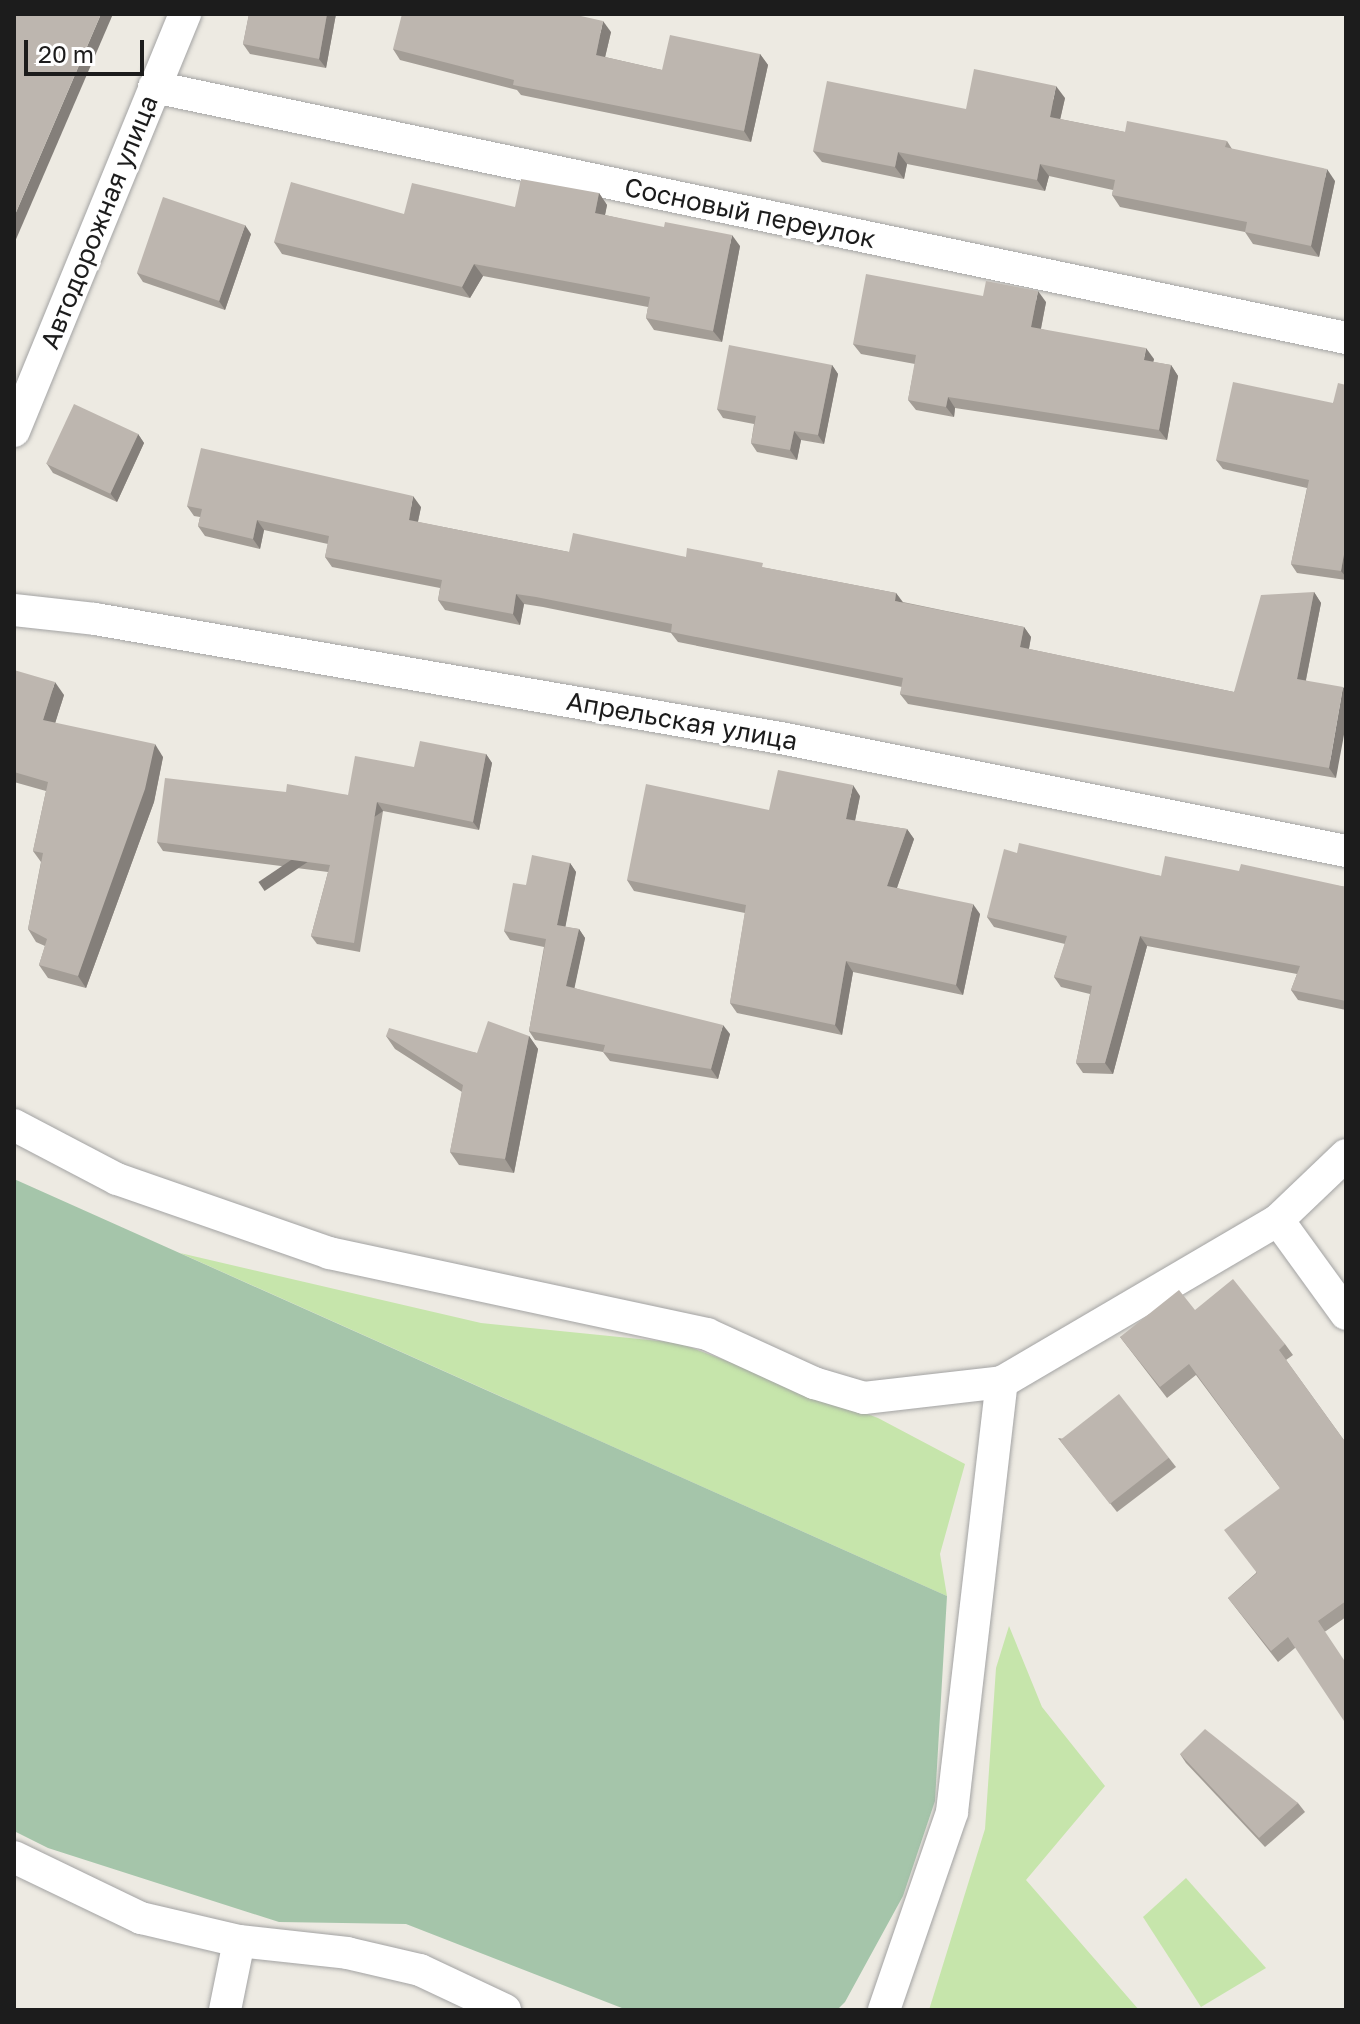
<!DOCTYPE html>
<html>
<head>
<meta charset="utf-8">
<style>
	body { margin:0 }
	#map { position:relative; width:1360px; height:2024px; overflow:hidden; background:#edeae2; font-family:"Golos Text",sans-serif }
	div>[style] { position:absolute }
	.grass>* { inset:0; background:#c6e5ab }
	.cemetery>* { inset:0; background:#a5c5aa }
	.roads { filter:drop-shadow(0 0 2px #a3a3a3) drop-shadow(0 0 2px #a3a3a3) }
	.street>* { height:32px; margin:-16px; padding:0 16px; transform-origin:16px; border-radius:16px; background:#fff }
	.wall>* { inset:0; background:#a39d96 }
	.shaded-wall>* { inset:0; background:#847f7a; transform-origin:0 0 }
	.building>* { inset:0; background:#bdb6af; transform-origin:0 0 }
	span { translate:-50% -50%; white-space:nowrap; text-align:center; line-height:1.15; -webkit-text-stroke:6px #fff; paint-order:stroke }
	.street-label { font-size:26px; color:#1c1c1c }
	.frame { position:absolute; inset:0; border:16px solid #1c1c1c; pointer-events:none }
	.scale { position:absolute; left:24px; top:40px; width:120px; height:36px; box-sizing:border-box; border:4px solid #1c1c1c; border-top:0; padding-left:10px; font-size:24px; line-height:28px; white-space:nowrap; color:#1c1c1c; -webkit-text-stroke:6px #fff; paint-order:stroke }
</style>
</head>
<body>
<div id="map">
	<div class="grass">
		<i style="clip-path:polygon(180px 1253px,481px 1323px,679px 1343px,878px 1418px,965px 1464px,940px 1554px,947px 1596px)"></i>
		<i style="clip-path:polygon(1009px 1626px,1042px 1707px,1105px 1786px,1026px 1880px,1139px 2010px,929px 2010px,985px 1829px,996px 1668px)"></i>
		<i style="clip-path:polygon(1186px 1878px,1266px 1968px,1201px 2007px,1143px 1917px)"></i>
	</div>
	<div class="cemetery">
		<i style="clip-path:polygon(14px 1179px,947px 1596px,935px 1801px,903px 1896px,845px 2002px,837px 2010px,627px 2010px,406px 1924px,279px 1922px,48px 1848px,14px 1831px)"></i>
	</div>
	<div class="roads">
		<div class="street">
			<i style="left:154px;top:87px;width:1218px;rotate:11.89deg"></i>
			<i style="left:14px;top:431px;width:451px;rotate:-67.7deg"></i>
			<i style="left:14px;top:610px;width:81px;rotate:6.3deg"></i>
			<i style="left:95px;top:619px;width:701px;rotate:9.85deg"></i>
			<i style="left:786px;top:739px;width:571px;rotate:11.31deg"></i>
			<i style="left:14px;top:1125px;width:116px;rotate:27.7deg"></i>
			<i style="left:117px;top:1179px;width:225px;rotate:19.2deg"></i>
			<i style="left:329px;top:1253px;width:387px;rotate:12.1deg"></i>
			<i style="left:707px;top:1334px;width:118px;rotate:24.6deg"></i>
			<i style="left:814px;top:1383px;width:52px;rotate:16.7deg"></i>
			<i style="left:864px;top:1398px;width:139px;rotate:-6.6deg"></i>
			<i style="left:1278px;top:1220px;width:116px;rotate:54.1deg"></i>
			<i style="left:14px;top:1857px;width:141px;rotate:25.7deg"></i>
			<i style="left:141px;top:1918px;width:101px;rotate:13.2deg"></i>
			<i style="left:239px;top:1941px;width:109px;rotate:6.3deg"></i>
			<i style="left:347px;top:1953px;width:75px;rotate:13.1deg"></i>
			<i style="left:420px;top:1970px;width:94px;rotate:25.2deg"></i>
			<i style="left:225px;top:2010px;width:70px;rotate:-78.5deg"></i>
			<i style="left:884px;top:2010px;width:209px;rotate:-71deg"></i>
			<i style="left:952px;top:1812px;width:433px;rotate:-83.4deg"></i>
			<i style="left:1002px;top:1382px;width:320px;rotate:-30.4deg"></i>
			<i style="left:1278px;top:1220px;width:94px;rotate:-43.7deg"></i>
		</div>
	</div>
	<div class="wall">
		<i style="clip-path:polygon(249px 14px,336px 14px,326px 68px,250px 54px,243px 44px)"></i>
		<i style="clip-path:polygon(611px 32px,605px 57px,662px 70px,760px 54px,768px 65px,751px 142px,521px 95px,517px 90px,400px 60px,393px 49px)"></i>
		<i style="clip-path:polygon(1065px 98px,1060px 119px,1125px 132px,1227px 141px,1232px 149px,1335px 181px,1319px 257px,1253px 244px,1245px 232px,1120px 207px,1112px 195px,1113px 190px,1049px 176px,1045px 191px,907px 164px,904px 179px,822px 162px,813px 151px,966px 109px)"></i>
		<i style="clip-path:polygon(599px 193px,607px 205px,605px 215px,740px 246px,722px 342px,654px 330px,646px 318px,648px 307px,483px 276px,470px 298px,282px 254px,274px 242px,404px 214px,515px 207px)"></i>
		<i style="clip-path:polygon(251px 234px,225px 310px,143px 282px,137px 273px)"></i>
		<i style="clip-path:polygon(983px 296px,1046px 302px,1041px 329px,1154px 359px,1153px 362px,1171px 365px,1178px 376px,1167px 440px,955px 408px,954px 417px,916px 410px,908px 400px,915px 364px,861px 354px,853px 344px)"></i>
		<i style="clip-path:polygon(832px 365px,838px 374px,824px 444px,801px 440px,797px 460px,757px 452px,751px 443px,754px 424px,723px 418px,717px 409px)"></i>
		<i style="clip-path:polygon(1346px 385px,1346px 580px,1297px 573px,1291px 564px,1307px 488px,1223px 469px,1216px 460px,1333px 403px)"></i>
		<i style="clip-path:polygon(138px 434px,144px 443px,117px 502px,53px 473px,47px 464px)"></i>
		<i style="clip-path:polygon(187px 506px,421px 507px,418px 522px,569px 552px,686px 557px,766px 568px,896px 593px,903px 602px,1024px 627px,1031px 637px,1029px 649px,1234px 692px,1314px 592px,1321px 603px,1306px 680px,1336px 778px,908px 704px,900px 694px,902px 687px,678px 642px,671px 633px,543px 607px,524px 604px,520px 625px,445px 610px,438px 600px,440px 588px,332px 567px,325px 557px,328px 544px,264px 530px,260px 549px,205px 536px,198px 526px,200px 517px,194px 516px)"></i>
		<i style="clip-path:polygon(14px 670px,64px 695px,55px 723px,163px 757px,154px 802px,86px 988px,48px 978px,39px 965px,45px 946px,36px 942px,28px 929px,41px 862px,33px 851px,46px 791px,14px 782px)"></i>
		<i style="clip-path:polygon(486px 754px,492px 763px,479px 830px,383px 811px,360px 952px,317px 944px,311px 936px,328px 872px,163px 851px,157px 842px,286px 792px,348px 795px,414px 767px)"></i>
		<i style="clip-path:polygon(860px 796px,855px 821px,907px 829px,914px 839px,897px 888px,980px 914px,963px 995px,853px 972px,842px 1035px,737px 1013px,730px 1003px,745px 913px,634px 891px,627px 880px,769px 810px)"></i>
		<i style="clip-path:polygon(1017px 853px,1161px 876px,1239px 871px,1346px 887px,1346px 1010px,1298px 1000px,1291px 990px,1297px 974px,1147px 946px,1113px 1074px,1083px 1073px,1076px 1063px,1090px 994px,1061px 987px,1054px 977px,1065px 944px,994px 927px,987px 917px)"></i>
		<i style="clip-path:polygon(570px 863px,576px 872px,565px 927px,579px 929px,585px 938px,574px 988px,730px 1034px,718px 1079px,610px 1061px,603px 1052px,535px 1040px,529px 1031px,544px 947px,510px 940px,504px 931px,526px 885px)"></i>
		<i style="clip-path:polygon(386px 1036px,477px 1053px,529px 1036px,538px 1049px,514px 1173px,459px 1165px,450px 1152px,462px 1092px,395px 1049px)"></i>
		<i style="clip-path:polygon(1195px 1310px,1285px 1344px,1293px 1355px,1286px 1360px,1346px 1443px,1346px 1617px,1326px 1631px,1295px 1648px,1278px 1662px,1228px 1598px,1256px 1573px,1280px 1488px,1196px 1375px,1167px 1398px,1120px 1337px)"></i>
		<i style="clip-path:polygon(1058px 1438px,1169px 1458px,1176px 1467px,1117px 1512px)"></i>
		<i style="clip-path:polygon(1180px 1754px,1298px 1803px,1305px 1812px,1265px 1847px,1186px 1763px)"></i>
	</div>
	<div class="shaded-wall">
		<i style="clip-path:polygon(101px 14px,113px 14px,14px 244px,14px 217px)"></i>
		<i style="clip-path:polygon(327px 14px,336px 14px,326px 68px,319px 59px)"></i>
		<i style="clip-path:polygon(603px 21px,611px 32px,603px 66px,596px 55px)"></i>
		<i style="clip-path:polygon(760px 54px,768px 65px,751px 142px,744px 131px)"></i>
		<i style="clip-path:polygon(1056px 86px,1065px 98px,1058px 129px,1050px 117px)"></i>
		<i style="clip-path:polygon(898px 152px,907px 164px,904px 179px,895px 167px)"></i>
		<i style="clip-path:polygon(1040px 164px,1049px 176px,1045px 191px,1037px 180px)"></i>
		<i style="clip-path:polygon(1327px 169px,1335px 181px,1319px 257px,1311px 246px)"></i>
		<i style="clip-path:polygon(599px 193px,607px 205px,603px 225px,595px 213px)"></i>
		<i style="clip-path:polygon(245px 225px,251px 234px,225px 310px,219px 301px)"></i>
		<i style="clip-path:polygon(732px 235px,740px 246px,722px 342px,713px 331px)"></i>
		<i style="clip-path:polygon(474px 264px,483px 276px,470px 298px,462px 287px)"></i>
		<i style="clip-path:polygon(1038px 291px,1046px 302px,1039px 338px,1031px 327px)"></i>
		<i style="clip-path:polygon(1146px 348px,1154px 359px,1151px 371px,1144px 360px)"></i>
		<i style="clip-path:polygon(832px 365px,838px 374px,824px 444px,818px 435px)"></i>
		<i style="clip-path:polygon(1171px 365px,1178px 376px,1167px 440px,1159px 430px)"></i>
		<i style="clip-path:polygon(948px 397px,955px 408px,954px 417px,946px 407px)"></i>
		<i style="clip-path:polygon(794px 431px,801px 440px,797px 460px,790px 450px)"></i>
		<i style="clip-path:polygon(138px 434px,144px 443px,117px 502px,110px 493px)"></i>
		<i style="clip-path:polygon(413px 496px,421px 507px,416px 530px,409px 520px)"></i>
		<i style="clip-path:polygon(257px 520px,264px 530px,260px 549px,253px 539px)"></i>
		<i style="clip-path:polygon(1346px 543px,1346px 577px,1341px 571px)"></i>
		<i style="clip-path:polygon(1314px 592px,1321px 603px,1304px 689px,1297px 679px)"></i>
		<i style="clip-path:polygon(896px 593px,903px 603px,895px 601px)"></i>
		<i style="clip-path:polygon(516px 594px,524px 604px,520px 625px,513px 614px)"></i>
		<i style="clip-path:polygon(1024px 627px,1031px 637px,1027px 658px,1020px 647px)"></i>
		<i style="clip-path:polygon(55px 682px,64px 695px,52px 733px,43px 720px)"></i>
		<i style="clip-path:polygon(1343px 687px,1346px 691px,1346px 724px,1336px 778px,1329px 768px)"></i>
		<i style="clip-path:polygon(155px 744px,163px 757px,154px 802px,86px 988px,78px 976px)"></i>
		<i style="clip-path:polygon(486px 754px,492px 763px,479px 830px,473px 822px)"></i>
		<i style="clip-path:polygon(853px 785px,860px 796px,853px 830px,846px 819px)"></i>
		<i style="left:377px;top:802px;width:11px;height:143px;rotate:56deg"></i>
		<i style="clip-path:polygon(907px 829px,914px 839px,894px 896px,887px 886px)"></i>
		<i style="clip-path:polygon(570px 863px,576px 872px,564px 934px,557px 925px)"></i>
		<i style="clip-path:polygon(973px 904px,980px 914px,963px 995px,956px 985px)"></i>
		<i style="clip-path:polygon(579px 929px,585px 938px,573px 995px,566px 986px)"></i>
		<i style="clip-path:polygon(1140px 936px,1147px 946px,1113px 1074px,1105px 1063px)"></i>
		<i style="clip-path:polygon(846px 961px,853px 972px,842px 1035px,835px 1025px)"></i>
		<i style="clip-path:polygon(723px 1025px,730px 1034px,718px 1079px,711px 1069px)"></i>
		<i style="clip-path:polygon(529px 1036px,538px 1049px,514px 1173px,505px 1159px)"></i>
	</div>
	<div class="building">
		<i style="clip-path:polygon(14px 14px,101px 14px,14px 217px)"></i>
		<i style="clip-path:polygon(249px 14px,327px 14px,319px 59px,243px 44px)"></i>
		<i style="clip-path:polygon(402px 14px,572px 14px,603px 21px,596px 55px,662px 70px,670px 35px,760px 54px,744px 131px,513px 85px,514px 80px,393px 49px)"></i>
		<i style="clip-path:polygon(974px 69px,1056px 86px,1050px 117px,1125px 132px,1127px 121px,1227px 141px,1225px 147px,1327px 169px,1311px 246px,1245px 232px,1247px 222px,1112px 195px,1115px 180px,1040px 164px,1037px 180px,898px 152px,895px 167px,813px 151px,827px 81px,966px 109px)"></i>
		<i style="clip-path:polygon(521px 179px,599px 193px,595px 213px,664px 227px,665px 222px,732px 235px,713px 331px,646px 318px,650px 297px,474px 264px,462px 287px,274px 242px,291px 182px,404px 214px,412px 183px,515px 207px)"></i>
		<i style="left:163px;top:197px;width:87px;height:80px;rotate:19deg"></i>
		<i style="clip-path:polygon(866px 274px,983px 296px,986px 281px,1038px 291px,1031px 327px,1146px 348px,1144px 360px,1171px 365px,1159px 430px,948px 397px,946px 407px,908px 400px,916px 355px,853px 344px)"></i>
		<i style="clip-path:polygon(729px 345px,832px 365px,818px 435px,794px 431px,790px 450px,751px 443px,756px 416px,717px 409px)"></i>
		<i style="clip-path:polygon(1233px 382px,1333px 403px,1338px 383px,1346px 385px,1346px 543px,1341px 571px,1291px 564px,1309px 480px,1216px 460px)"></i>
		<i style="left:74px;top:404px;width:71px;height:66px;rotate:25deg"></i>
		<i style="clip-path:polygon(201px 448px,413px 496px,409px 520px,569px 552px,573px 533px,686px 557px,687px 548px,763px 563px,762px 567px,896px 593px,895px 601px,1024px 627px,1020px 647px,1234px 692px,1261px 595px,1314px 592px,1297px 679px,1343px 687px,1329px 768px,900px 694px,903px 678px,671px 632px,672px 624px,536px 597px,516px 594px,513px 614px,438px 600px,442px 580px,325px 557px,329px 536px,257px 520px,253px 539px,198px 526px,202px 509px,187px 506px)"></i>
		<i style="clip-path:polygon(14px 670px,55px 682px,43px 720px,155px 744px,145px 789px,78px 976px,39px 965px,47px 939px,28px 929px,43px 853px,33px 851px,48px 782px,14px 772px)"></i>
		<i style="clip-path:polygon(420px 741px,486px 754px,473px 822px,377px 802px,354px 943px,311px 936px,330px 865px,157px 842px,165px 778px,286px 792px,287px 784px,348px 795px,355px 756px,414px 767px)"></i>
		<i style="clip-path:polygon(778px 770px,853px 785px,846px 819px,907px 829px,887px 886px,973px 904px,956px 985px,846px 961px,835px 1025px,730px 1003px,746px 905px,627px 880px,646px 784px,769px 810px)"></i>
		<i style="clip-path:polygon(1019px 843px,1161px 876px,1165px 856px,1239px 871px,1241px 864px,1346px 887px,1346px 1001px,1291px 990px,1300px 966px,1140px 936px,1105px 1063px,1076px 1063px,1092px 986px,1054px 977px,1067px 936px,987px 917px,1004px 849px,1017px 853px)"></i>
		<i style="clip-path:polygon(532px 855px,570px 863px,557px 925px,579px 929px,566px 986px,723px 1025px,711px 1069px,603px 1052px,605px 1045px,529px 1031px,546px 939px,504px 931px,513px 883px,526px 885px)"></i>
		<i style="clip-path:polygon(488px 1021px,529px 1036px,505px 1159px,450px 1152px,463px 1085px,386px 1036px,389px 1028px,477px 1053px)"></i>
		<i style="clip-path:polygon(1233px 1279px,1285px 1344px,1279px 1350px,1346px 1443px,1346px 1601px,1318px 1621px,1346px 1663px,1346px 1724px,1288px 1637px,1271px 1651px,1228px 1598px,1257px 1573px,1224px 1530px,1280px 1488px,1189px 1364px,1160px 1387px,1120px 1337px,1179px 1290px,1195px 1310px)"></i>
		<i style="left:1119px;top:1394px;width:81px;height:75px;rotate:52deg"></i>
		<i style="clip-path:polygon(1205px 1729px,1298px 1803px,1259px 1838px,1180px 1754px)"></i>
	</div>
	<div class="street-label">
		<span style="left:750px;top:213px;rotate:12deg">Сосновый переулок</span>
		<span style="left:99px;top:222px;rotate:-68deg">Автодорожная улица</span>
		<span style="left:682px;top:721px;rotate:10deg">Апрельская улица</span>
	</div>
	<div class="frame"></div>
	<div class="scale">20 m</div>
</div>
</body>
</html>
